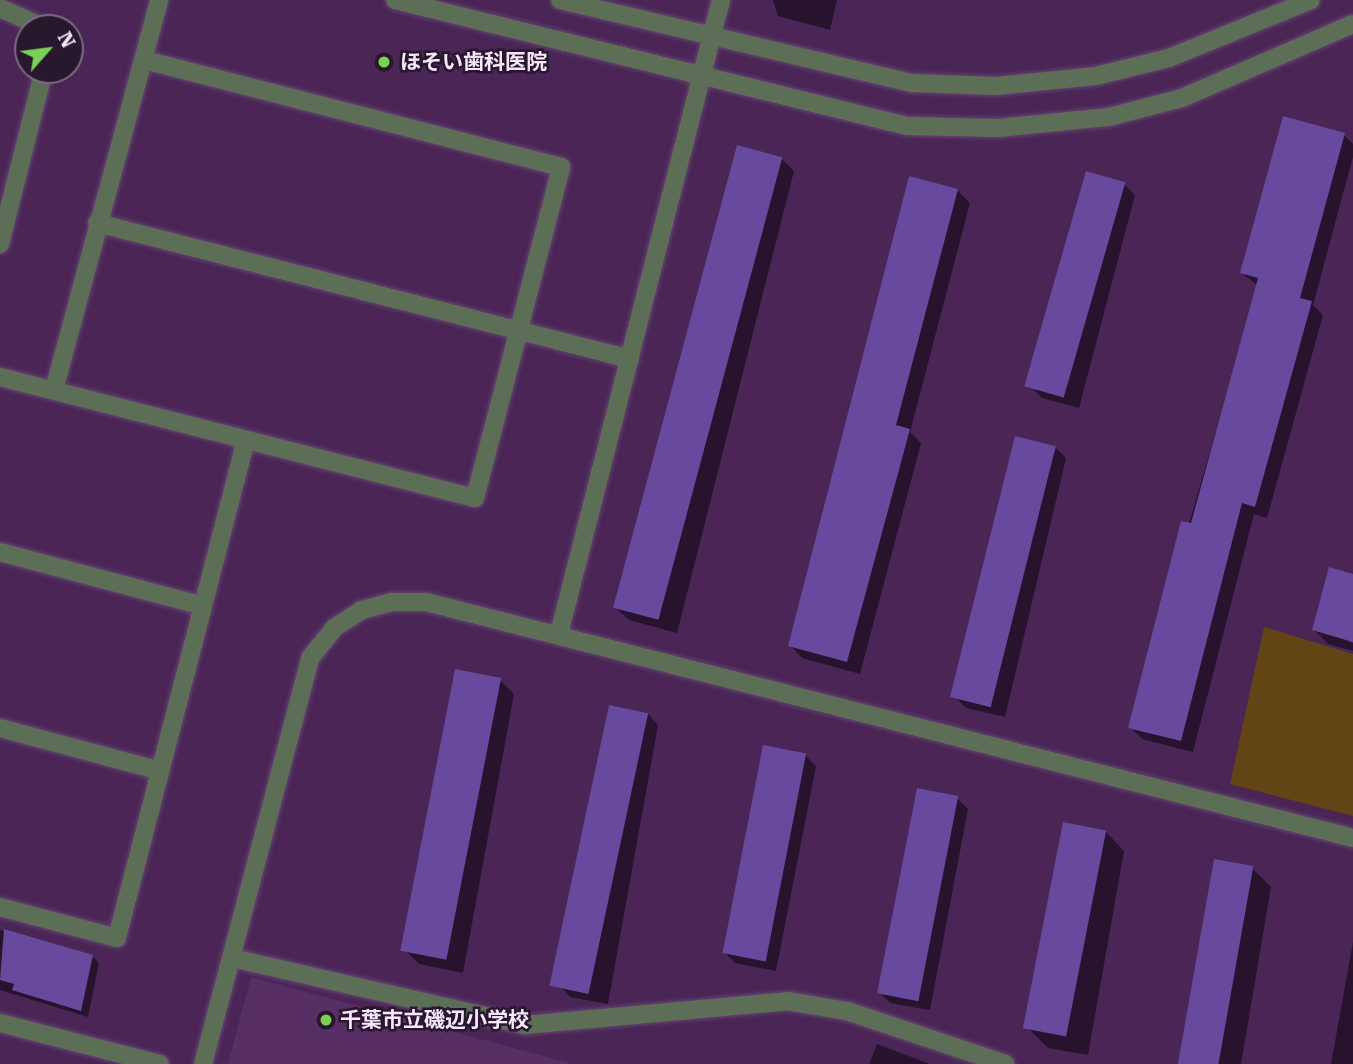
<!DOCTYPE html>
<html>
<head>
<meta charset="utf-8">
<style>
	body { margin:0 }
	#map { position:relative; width:1353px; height:1064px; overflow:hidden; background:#4a2556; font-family:"Roboto Serif","Noto Sans JP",serif }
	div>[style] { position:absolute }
	.built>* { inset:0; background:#582f65 }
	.green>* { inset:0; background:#614514 }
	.shadow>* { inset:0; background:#0007 }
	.building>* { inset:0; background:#67499d; transform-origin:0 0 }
	.roads { filter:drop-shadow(0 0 2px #664471) drop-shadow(0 0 2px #664471) }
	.minor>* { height:18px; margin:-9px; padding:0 9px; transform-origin:9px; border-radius:9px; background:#5d6e57 }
	.dots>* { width:19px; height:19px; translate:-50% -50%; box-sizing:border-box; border:4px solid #28172d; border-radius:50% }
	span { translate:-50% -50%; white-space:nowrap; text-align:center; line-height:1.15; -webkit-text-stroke:5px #28172d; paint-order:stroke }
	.poi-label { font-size:21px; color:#f8e6fe; font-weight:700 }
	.left { translate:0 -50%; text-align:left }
	.north { position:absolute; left:14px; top:14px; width:70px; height:70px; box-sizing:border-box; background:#28172d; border:2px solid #7b6a81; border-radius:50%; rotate:62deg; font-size:19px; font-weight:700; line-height:28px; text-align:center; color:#f8e6fe }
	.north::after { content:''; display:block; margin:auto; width:24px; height:32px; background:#7ad156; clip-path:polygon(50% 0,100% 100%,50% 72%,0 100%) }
</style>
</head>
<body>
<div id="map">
	<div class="built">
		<i style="clip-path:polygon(251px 977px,573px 1064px,228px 1064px)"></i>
	</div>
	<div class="green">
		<i style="clip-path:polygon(1264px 627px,1353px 654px,1353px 816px,1230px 784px)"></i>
	</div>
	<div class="shadow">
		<i style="clip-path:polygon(773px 0,837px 0,830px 30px,778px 16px)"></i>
		<i style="clip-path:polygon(1344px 135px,1353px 144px,1353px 157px,1313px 305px,1323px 315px,1267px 518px,1254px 514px,1193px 752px,1142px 739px,1130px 727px,1258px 286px,1242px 273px)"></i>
		<i style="clip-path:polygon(781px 158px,794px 171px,677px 633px,629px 620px,616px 608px)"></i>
		<i style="clip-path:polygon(1124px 184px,1135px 195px,1079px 408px,1042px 398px,1031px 387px)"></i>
		<i style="clip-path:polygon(957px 190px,970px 203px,910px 432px,921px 443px,860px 674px,802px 658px,790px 645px)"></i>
		<i style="clip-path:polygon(1056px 448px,1066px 458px,1005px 717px,966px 708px,955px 697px)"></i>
		<i style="clip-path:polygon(1353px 576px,1353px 640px,1328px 633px,1353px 643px,1353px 651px,1328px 644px,1314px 630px)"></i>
		<i style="clip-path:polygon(500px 680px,514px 694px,463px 973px,419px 964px,405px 950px)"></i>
		<i style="clip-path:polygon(648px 714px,658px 725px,608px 1004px,570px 997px,560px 986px)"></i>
		<i style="clip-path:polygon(805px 755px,816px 766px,776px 971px,735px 963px,724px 952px)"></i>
		<i style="clip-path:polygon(957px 798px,968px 809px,930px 1010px,890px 1003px,880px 993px)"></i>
		<i style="clip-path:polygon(1105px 831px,1124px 851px,1088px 1055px,1048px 1048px,1028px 1028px)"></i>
		<i style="clip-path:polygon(1252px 868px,1271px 887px,1241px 1064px,1180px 1064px)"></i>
		<i style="clip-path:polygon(0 930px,92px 956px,99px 963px,88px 1017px,0 990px)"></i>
		<i style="clip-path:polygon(1353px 942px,1353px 1064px,1331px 1064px)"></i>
		<i style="clip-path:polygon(877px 1044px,930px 1064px,869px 1064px)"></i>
	</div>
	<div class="building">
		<i style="clip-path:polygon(1283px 116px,1345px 133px,1300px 298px,1312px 301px,1255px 507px,1242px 503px,1181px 741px,1128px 728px,1181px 521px,1191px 523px,1258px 278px,1240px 273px)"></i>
		<i style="left:737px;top:145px;width:47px;height:479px;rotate:15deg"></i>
		<i style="left:1086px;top:171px;width:41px;height:224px;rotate:16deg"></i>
		<i style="clip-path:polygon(909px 176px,958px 189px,896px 425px,910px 429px,847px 662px,788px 646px)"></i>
		<i style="left:1015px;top:436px;width:42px;height:269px;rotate:14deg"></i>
		<i style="clip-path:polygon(1329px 567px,1353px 574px,1353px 642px,1312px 630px)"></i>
		<i style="left:455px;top:669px;width:47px;height:287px;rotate:11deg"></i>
		<i style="left:609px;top:705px;width:40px;height:287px;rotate:12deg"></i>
		<i style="left:763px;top:745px;width:44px;height:212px;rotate:11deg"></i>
		<i style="left:917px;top:788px;width:42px;height:209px;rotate:11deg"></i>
		<i style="left:1063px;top:822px;width:44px;height:210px;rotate:11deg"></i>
		<i style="left:1214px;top:859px;width:40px;height:208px;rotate:10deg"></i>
		<i style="clip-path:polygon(4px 929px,93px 955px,81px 1011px,12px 990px,14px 984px,0 980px)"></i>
	</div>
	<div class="roads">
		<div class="minor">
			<i style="left:395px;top:0;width:527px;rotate:13.83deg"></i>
			<i style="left:907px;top:126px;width:91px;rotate:1.3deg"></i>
			<i style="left:998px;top:128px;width:112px;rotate:-5.7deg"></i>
			<i style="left:1109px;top:117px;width:75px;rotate:-14.6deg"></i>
			<i style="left:1182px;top:98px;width:186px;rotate:-23.4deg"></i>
			<i style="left:560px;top:0;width:362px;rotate:13.3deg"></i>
			<i style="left:912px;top:83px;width:84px;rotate:2deg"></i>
			<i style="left:996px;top:86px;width:100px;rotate:-5.7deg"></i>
			<i style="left:1096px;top:76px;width:75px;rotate:-13.9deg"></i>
			<i style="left:1169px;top:58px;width:153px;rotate:-22.2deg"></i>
			<i style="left:0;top:8px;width:49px;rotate:24deg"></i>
			<i style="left:97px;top:223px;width:550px;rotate:14.31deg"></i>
			<i style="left:0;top:244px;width:179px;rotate:-75.8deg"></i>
			<i style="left:0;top:377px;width:490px;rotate:14.3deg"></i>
			<i style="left:475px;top:498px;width:342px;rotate:-75.4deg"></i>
			<i style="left:561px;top:167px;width:431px;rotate:-165.6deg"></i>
			<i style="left:54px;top:390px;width:404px;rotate:-74.9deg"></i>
			<i style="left:0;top:552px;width:210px;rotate:14.9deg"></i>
			<i style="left:559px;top:634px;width:654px;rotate:-75.67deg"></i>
			<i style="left:0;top:728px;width:166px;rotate:15deg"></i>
			<i style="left:0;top:907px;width:121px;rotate:14.8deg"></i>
			<i style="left:117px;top:938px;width:514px;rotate:-75.48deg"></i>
			<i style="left:232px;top:958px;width:301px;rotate:12.9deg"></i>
			<i style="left:525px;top:1025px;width:263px;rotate:-5.2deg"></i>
			<i style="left:787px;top:1001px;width:61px;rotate:9.5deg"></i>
			<i style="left:847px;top:1011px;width:167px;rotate:18.5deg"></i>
			<i style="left:0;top:1023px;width:165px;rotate:14.4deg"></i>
			<i style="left:203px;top:1064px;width:420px;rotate:-75.2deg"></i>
			<i style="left:310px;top:658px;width:38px;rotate:-51deg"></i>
			<i style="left:334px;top:628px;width:33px;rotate:-33deg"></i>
			<i style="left:362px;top:610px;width:31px;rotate:-15deg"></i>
			<i style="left:392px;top:602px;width:34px"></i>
			<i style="left:426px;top:602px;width:957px;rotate:14.28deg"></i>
		</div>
	</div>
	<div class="dots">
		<i style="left:384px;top:62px;background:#7ad156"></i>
		<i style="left:326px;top:1020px;background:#7ad156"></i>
	</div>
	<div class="poi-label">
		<span class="left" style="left:400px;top:62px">ほそい歯科医院</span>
		<span class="left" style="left:340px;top:1020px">千葉市立磯辺小学校</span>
	</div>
	<div class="north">N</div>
</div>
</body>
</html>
